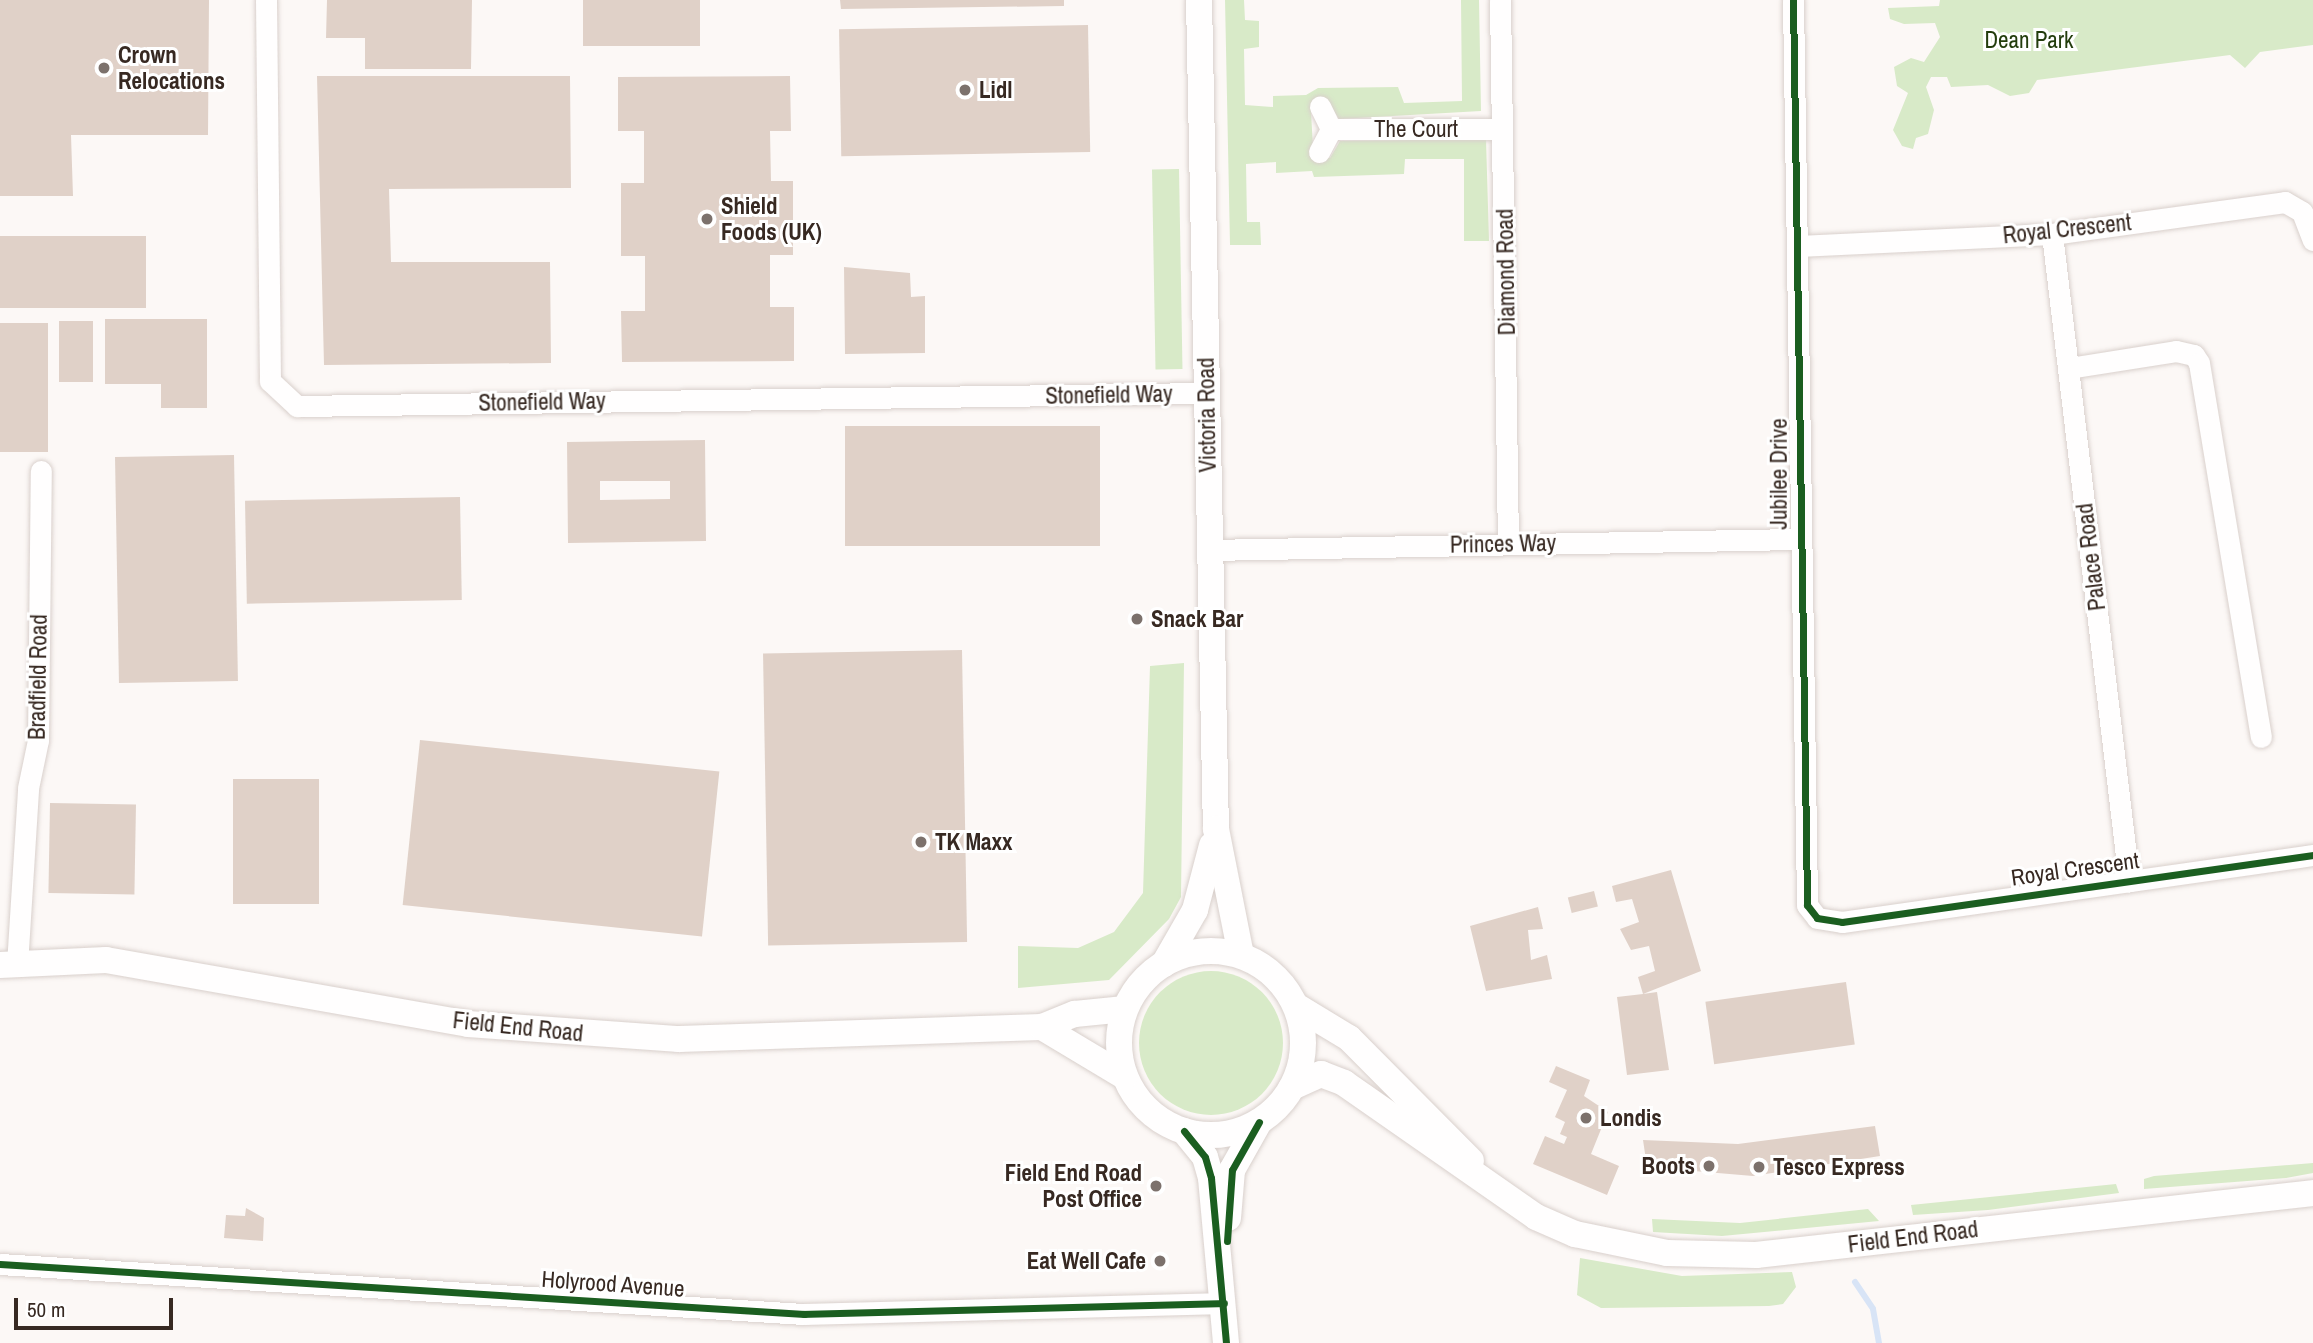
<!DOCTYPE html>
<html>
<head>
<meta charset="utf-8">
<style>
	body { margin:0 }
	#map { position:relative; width:2313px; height:1343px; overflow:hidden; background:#fcf8f6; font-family:"Archivo Narrow",sans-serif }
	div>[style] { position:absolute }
	.green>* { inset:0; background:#d8eac8; transform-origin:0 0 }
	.round { border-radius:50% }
	.stream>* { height:6px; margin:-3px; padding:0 3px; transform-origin:3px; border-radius:3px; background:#d8e4f6 }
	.building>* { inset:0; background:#e0d1c8; transform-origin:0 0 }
	.roads { filter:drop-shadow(0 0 2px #d9d0cc) drop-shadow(0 0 2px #d9d0cc) }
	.minor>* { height:21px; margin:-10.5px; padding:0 10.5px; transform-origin:10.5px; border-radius:10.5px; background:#fffefe }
	.tertiary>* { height:26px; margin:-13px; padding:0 13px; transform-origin:13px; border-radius:13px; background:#fffefe }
	.tertiary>.ring { margin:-13px; padding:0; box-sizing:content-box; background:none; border:26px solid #fffefe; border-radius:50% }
	.cycleway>* { height:7px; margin:-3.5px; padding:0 3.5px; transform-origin:3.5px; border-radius:3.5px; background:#1b5e20 }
	.dots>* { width:19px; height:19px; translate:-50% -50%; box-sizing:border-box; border:4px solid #fff; border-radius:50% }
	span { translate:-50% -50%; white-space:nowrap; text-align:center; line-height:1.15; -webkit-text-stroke:6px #fff; paint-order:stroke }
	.park-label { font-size:23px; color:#233d0d }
	.poi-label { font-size:23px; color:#372922; font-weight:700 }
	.left { translate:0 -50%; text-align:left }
	.right { translate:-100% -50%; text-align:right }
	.street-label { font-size:23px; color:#372922 }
	.scale { position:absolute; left:14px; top:1298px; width:159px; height:32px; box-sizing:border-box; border:4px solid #372922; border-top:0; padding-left:9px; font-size:21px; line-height:24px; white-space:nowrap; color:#372922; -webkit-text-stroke:5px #fff; paint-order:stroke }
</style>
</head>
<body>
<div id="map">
	<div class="green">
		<i style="clip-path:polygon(1225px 0,1244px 0,1245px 20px,1259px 21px,1259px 47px,1244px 49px,1245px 105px,1273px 107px,1273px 96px,1306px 95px,1318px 88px,1398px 87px,1404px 103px,1462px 101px,1461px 0,1479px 0,1481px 111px,1339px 119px,1328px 102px,1311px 112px,1313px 148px,1330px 158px,1340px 141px,1486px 139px,1489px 241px,1464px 241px,1464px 159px,1405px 159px,1404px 174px,1314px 177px,1312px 171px,1276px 173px,1276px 162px,1246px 164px,1247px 222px,1260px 222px,1261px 245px,1230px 245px)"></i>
		<i style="clip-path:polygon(1940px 0,2313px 0,2313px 45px,2260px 52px,2245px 68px,2230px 55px,2037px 80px,2029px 93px,2010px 96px,1988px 85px,1951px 87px,1947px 77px,1931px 77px,1926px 87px,1934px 110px,1928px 134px,1916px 138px,1913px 149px,1902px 146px,1893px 130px,1908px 93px,1897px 86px,1894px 67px,1911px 58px,1924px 62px,1940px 37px,1935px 23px,1904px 24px,1890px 19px,1888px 8px,1939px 6px)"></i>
		<i style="left:1179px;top:169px;width:200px;height:27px;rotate:89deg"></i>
		<i style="clip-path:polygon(1184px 663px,1181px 897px,1169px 919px,1109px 980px,1018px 988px,1018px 946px,1078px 948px,1114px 932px,1143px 893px,1150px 666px)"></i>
		<i class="round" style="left:1139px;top:971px;width:144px;height:144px"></i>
		<i style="clip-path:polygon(2313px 1163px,2313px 1173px,2286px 1178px,2144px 1189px,2144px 1179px,2154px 1176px)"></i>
		<i style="clip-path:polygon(2116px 1184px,2119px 1193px,1988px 1210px,1913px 1215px,1911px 1205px)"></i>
		<i style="clip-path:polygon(1868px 1209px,1879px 1221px,1722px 1236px,1653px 1232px,1652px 1219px,1740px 1223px)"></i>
		<i style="clip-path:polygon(1580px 1258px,1682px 1276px,1792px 1272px,1796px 1287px,1783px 1304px,1769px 1306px,1601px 1308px,1577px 1295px)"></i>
	</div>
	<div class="stream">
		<i style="left:1855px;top:1282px;width:32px;rotate:56deg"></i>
		<i style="left:1873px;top:1309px;width:35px;rotate:80deg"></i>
	</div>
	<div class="building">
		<i style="clip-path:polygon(0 0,209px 0,208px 135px,71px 135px,73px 196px,0 196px)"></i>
		<i style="clip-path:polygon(327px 0,472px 0,471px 69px,365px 69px,365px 38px,326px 38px)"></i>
		<i style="left:583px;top:0;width:117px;height:46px"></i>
		<i style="clip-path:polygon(840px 0,1064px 0,1064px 6px,841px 9px)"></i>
		<i style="left:1088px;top:25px;width:127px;height:249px;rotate:89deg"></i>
		<i style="clip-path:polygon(317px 76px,570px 76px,571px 188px,389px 189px,391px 262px,550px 262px,551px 363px,324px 365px)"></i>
		<i style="clip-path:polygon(790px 76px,791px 131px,770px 131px,771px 181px,793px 181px,793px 255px,770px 255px,770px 307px,794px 307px,794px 361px,622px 362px,621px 311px,645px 311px,645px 256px,621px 256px,621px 183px,644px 183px,644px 131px,618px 131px,618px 77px)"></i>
		<i style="left:146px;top:236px;width:72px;height:146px;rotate:90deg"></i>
		<i style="clip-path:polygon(844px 267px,910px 273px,911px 297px,925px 296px,925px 353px,845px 354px)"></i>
		<i style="clip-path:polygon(105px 319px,207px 319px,207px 408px,161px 408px,161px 384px,105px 384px)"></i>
		<i style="left:59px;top:321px;width:34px;height:61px"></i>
		<i style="left:0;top:323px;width:48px;height:129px"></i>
		<i style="left:1100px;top:426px;width:120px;height:255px;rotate:90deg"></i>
		<i style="clip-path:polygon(evenodd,705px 440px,706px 541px,568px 543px,567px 442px,705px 440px,600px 481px,670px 481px,670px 499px,600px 500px,600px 481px)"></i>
		<i style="left:234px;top:455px;width:226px;height:119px;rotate:89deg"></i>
		<i style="left:460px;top:497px;width:103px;height:215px;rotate:89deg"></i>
		<i style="left:962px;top:650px;width:292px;height:199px;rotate:89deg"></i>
		<i style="left:420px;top:740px;width:301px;height:166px;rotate:6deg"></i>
		<i style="left:233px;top:779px;width:86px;height:125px"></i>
		<i style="left:50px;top:803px;width:86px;height:90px;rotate:1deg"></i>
		<i style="clip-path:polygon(1671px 870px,1701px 971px,1643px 994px,1657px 992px,1669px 1070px,1627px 1075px,1617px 997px,1643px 994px,1638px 977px,1655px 971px,1649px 946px,1631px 950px,1620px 929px,1639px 922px,1632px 899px,1616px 902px,1612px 886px)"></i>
		<i style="left:1594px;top:891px;width:16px;height:27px;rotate:76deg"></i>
		<i style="clip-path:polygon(1538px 907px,1543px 929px,1528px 930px,1531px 960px,1547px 955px,1552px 979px,1486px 991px,1470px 926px)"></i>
		<i style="left:1846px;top:982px;width:63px;height:142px;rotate:82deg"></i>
		<i style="clip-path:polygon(1556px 1066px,1590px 1080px,1584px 1096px,1608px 1112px,1591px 1154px,1619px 1166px,1607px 1195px,1533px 1164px,1545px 1136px,1564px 1144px,1567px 1137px,1560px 1134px,1565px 1122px,1555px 1117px,1567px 1090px,1549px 1082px)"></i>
		<i style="clip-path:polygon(1875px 1126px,1880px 1156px,1753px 1176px,1647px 1167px,1643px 1140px,1738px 1144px)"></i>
		<i style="clip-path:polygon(246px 1208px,264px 1218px,263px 1241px,224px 1238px,226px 1215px,245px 1216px)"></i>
	</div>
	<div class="roads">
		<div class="minor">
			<i style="left:266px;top:0;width:381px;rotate:89.4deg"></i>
			<i style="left:270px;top:381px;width:37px;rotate:43deg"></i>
			<i style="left:297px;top:406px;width:909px;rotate:-0.82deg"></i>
			<i style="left:1500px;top:0;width:543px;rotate:89.16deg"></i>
			<i style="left:1793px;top:0;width:905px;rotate:89.11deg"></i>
			<i style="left:1807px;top:905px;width:16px;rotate:52deg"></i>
			<i style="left:1817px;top:918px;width:25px;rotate:9deg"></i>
			<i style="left:1842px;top:922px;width:476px;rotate:-8.1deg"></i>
			<i style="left:1331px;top:129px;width:171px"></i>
			<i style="left:1319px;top:152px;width:26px;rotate:-62deg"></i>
			<i style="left:1331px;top:129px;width:25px;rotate:-116deg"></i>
			<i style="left:2052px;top:234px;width:652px;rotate:83.21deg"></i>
			<i style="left:1798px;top:246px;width:254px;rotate:-2.7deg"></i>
			<i style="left:2052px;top:234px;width:235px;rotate:-7.8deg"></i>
			<i style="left:2285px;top:202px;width:20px;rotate:30deg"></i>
			<i style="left:2302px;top:212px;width:30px;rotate:69deg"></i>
			<i style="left:2069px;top:368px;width:108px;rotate:-9deg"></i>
			<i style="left:2176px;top:351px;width:18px;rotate:13deg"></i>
			<i style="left:2194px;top:355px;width:9px;rotate:58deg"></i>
			<i style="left:2199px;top:363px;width:379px;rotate:80.6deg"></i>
			<i style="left:1208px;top:550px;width:590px;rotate:-1.07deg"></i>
			<i style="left:17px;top:965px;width:177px;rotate:-86.4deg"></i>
			<i style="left:28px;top:788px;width:49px;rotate:-78.2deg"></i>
			<i style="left:38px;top:740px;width:269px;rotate:-89.4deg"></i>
			<i style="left:0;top:1264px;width:806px;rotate:3.56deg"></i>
			<i style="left:804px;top:1314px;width:420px;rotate:-1.5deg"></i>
		</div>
		<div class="tertiary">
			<i style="left:1199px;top:0;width:829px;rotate:88.83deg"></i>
			<i style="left:1216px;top:829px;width:128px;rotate:78.8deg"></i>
			<i class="ring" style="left:1119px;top:951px;width:158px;height:158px"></i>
			<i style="left:1164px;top:964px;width:62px;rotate:-60.1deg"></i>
			<i style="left:1195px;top:910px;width:67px;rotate:-75.3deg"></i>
			<i style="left:0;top:965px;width:106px;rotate:-2.7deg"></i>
			<i style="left:106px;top:960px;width:368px;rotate:10deg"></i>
			<i style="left:468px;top:1024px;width:212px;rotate:4.1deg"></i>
			<i style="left:679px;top:1039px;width:363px;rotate:-1.9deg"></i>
			<i style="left:1042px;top:1027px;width:35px;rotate:-22deg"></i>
			<i style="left:1075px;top:1014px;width:50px;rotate:-5.7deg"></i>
			<i style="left:1296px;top:1006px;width:62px;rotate:31.1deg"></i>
			<i style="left:1349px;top:1038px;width:173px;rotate:45.2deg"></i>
			<i style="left:1042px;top:1027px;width:96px;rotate:30.9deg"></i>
			<i style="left:1292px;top:1087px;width:32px;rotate:-24deg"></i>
			<i style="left:1321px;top:1074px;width:25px;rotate:21deg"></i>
			<i style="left:1344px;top:1083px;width:234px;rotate:34.9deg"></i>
			<i style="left:1536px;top:1217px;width:43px;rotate:23.6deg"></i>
			<i style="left:1575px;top:1234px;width:94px;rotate:11.7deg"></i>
			<i style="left:1667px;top:1253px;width:89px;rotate:1.3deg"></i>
			<i style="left:1756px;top:1255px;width:560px;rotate:-6.35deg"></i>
			<i style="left:1184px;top:1131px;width:33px;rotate:51deg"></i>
			<i style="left:1205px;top:1157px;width:22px;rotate:74deg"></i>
			<i style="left:1211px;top:1178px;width:166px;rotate:84.8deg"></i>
			<i style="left:1228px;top:1218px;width:48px;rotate:-85.2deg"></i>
			<i style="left:1232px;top:1170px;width:55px;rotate:-60.6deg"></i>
		</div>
	</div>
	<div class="cycleway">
		<i style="left:1793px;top:0;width:905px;rotate:89.11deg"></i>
		<i style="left:1807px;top:905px;width:16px;rotate:52deg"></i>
		<i style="left:1817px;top:918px;width:25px;rotate:9deg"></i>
		<i style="left:1842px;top:922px;width:476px;rotate:-8.1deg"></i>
		<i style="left:1184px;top:1131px;width:33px;rotate:51deg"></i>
		<i style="left:1205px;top:1157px;width:22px;rotate:74deg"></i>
		<i style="left:1211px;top:1178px;width:166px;rotate:84.8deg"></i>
		<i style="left:1227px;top:1241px;width:71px;rotate:-86deg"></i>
		<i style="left:1232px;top:1170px;width:55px;rotate:-60.6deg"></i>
		<i style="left:0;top:1264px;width:806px;rotate:3.56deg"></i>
		<i style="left:804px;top:1314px;width:420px;rotate:-1.5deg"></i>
	</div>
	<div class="dots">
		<i style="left:104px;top:68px;background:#7c716c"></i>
		<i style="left:965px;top:90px;background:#7c716c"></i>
		<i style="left:707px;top:219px;background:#7c716c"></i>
		<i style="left:1137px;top:619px;background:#7c716c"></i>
		<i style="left:921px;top:842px;background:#7c716c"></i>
		<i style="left:1586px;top:1118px;background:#7c716c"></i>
		<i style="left:1709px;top:1166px;background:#7c716c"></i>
		<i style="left:1759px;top:1167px;background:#7c716c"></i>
		<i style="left:1156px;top:1186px;background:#7c716c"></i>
		<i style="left:1160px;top:1261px;background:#7c716c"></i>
	</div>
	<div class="park-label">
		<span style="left:2029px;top:40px">Dean Park</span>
	</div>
	<div class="poi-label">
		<span class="left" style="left:118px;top:68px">Crown<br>Relocations</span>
		<span class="left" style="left:979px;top:90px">Lidl</span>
		<span class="left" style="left:721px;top:219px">Shield<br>Foods (UK)</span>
		<span class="left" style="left:1151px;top:619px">Snack Bar</span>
		<span class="left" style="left:935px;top:842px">TK Maxx</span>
		<span class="left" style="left:1600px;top:1118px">Londis</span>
		<span class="right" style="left:1695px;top:1166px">Boots</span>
		<span class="left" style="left:1773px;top:1167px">Tesco Express</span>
		<span class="right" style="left:1142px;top:1186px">Field End Road<br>Post Office</span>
		<span class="right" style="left:1146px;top:1261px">Eat Well Cafe</span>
	</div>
	<div class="street-label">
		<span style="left:1416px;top:129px">The Court</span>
		<span style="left:2067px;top:229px;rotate:-6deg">Royal Crescent</span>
		<span style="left:1506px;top:272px;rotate:-91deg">Diamond Road</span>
		<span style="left:1109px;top:395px;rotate:-1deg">Stonefield Way</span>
		<span style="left:542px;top:402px;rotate:-1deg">Stonefield Way</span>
		<span style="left:1207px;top:415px;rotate:-91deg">Victoria Road</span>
		<span style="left:1779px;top:474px;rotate:-90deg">Jubilee Drive</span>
		<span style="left:1503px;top:544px;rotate:-1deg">Princes Way</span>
		<span style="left:2091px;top:557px;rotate:-97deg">Palace Road</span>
		<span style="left:38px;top:677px;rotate:-89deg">Bradfield Road</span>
		<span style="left:2075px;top:869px;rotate:-8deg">Royal Crescent</span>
		<span style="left:518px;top:1027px;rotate:6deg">Field End Road</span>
		<span style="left:1913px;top:1237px;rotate:-7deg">Field End Road</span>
		<span style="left:613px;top:1284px;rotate:4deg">Holyrood Avenue</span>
	</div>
	<div class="scale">50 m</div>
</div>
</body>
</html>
